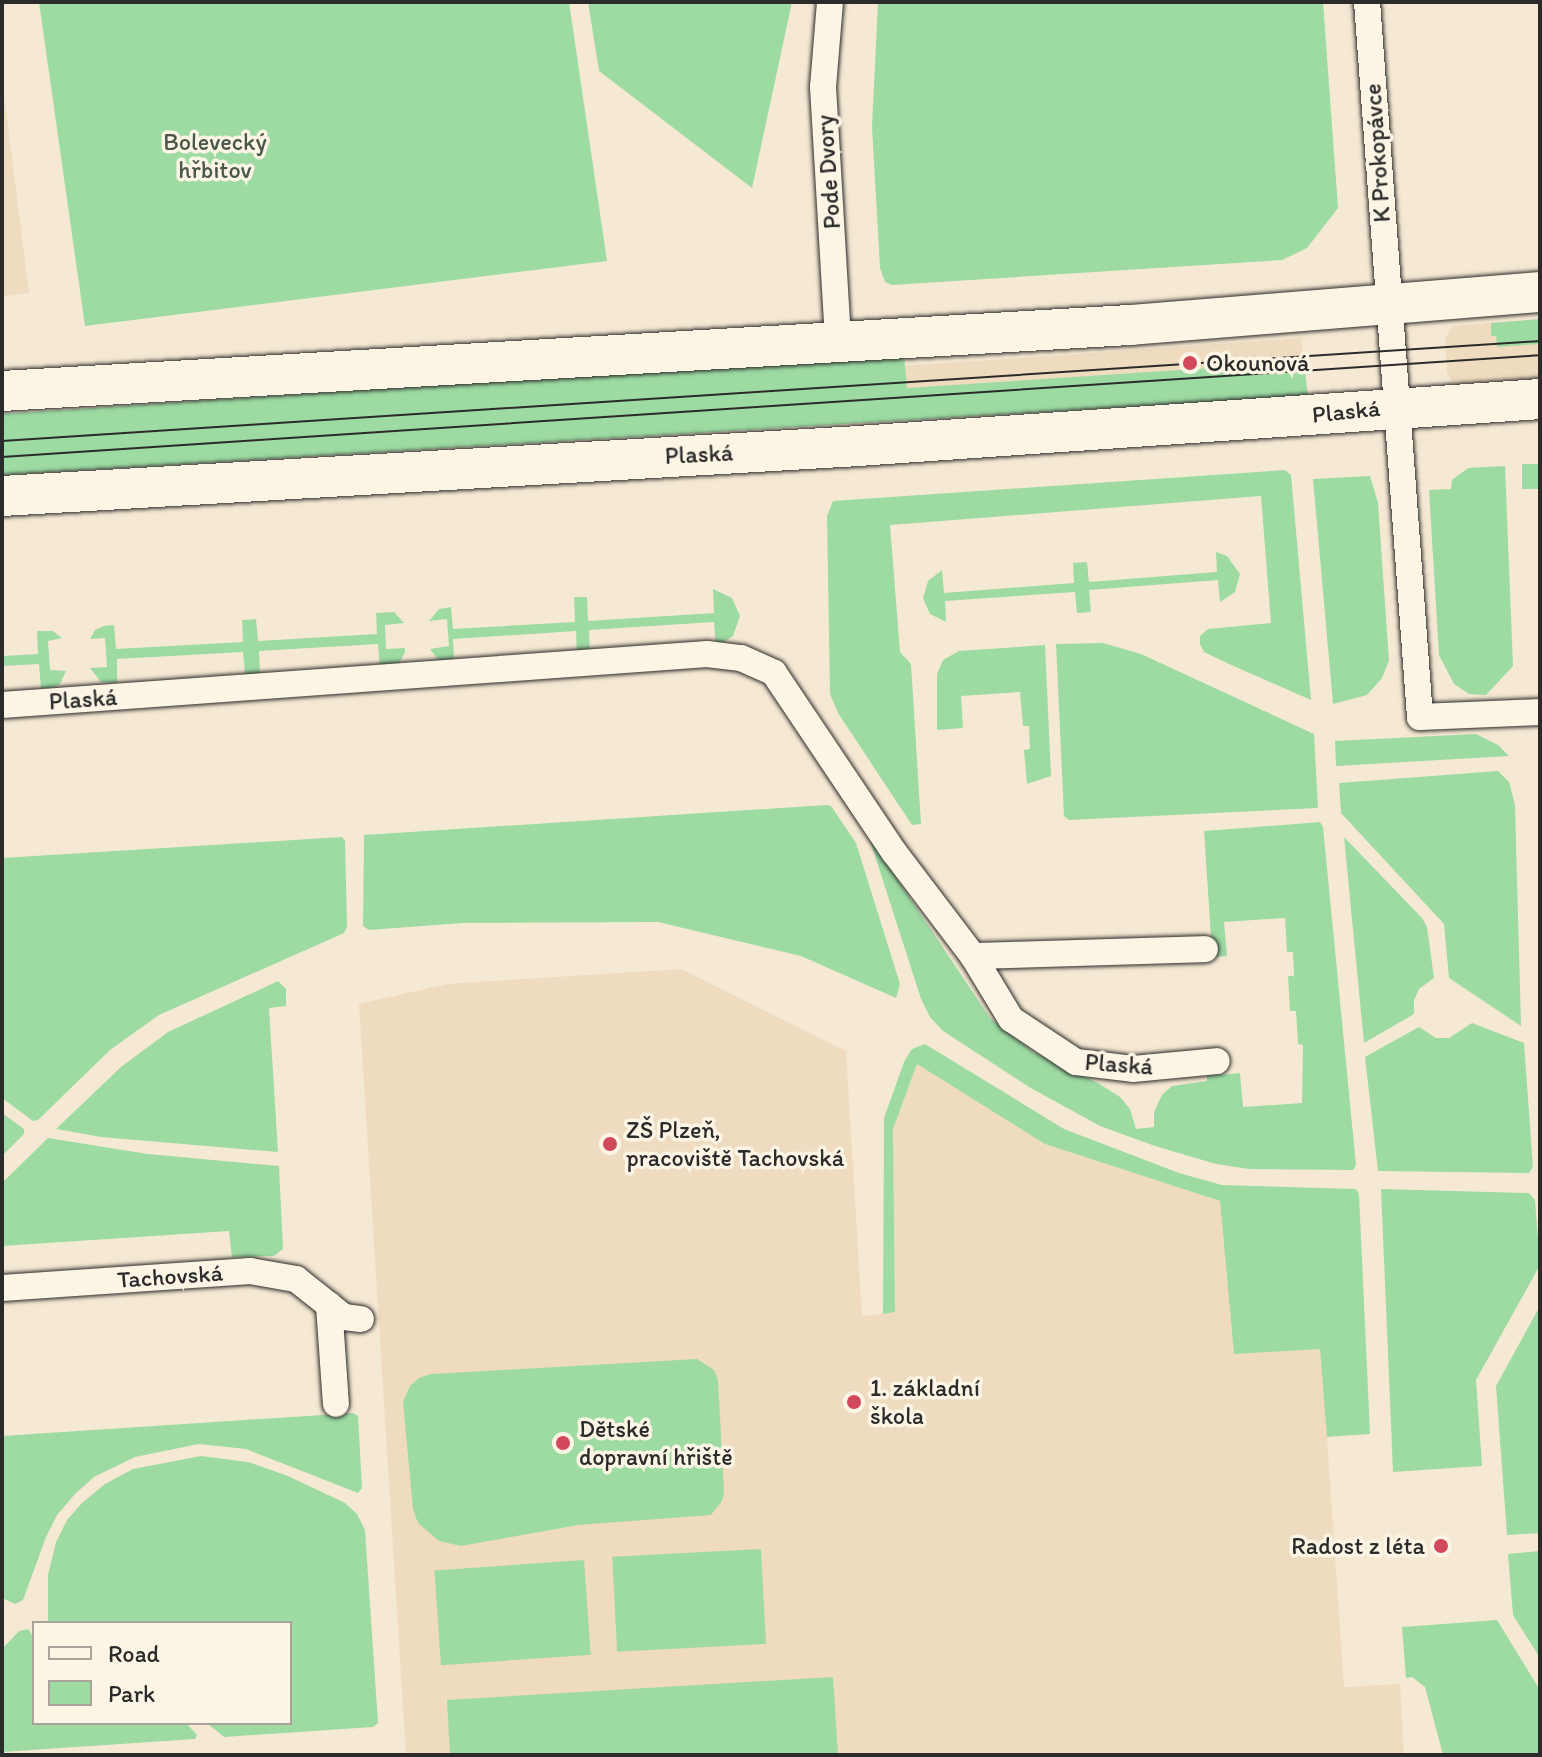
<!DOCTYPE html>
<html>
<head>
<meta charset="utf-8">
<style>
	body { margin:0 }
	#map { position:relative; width:1542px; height:1757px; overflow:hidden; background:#f6e9d4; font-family:Itim,sans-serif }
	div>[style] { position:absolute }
	.built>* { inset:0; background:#efdbbf }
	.green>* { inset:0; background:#9ddba3; transform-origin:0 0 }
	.roads { filter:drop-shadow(0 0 2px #2b2b2b) drop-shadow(0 0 2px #2b2b2b) }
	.minor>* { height:26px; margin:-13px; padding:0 13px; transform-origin:13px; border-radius:13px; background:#fcf5e5 }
	.primary>* { height:40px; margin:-20px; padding:0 20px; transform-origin:20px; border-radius:20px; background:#fcf5e5 }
	.tram>* { height:2px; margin:-1px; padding:0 1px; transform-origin:1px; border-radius:1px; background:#2b2b2b }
	.dots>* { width:22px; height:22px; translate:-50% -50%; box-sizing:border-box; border:4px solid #fcf5e5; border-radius:50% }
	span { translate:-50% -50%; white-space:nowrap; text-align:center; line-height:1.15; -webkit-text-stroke:7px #fcf5e5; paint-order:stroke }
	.park-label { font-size:24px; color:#485749 }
	.street-label { font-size:24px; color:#2b2b2b }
	.poi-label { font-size:24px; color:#2b2b2b }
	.left { translate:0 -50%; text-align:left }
	.right { translate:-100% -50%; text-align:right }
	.frame { position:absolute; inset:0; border:4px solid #2b2b2b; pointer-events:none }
	.legend { position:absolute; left:32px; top:1621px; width:260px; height:104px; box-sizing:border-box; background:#fcf5e5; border:2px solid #a8a49b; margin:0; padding:10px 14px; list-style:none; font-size:24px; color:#2b2b2b }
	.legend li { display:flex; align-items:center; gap:16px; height:40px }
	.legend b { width:40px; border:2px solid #a8a49b }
</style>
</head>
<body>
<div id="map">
	<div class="built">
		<i style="clip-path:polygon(2px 79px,29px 293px,2px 296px)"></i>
		<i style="clip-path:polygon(1540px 319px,1540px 380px,1461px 385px,1454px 384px,1447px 373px,1445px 338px,1453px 326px)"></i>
		<i style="clip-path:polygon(1301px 338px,1306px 380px,2px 426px,1081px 354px)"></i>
		<i style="clip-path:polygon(681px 969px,846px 1051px,862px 1316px,895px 1312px,893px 1129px,917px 1064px,1045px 1144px,1220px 1201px,1234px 1353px,1321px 1349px,1344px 1687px,1400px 1684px,1404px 1755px,406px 1755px,359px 1004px,447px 984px)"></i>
	</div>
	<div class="green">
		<i style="clip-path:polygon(39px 2px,569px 2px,607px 261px,85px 326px)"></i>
		<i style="clip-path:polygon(588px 2px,792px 2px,752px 188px,599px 71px)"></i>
		<i style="clip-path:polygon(878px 2px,1323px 2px,1338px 208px,1307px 248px,1282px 260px,892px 285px,885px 282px,880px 268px,872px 127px)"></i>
		<i style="clip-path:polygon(1540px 319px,1540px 344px,1497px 347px,1496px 336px,1491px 336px,1491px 323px)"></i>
		<i style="clip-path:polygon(904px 354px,907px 388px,1304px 362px,1308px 396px,2px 475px,2px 414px)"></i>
		<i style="left:1540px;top:464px;width:25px;height:18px;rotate:90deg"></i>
		<i style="clip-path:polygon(1505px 466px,1513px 666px,1486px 695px,1469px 694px,1454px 684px,1439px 655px,1429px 490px,1451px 489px,1452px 480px,1468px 468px)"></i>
		<i style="clip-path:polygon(1285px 470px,1291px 475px,1311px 700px,1229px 664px,1204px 652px,1200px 644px,1200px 636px,1208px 629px,1271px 623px,1261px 496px,890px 525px,900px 652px,911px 664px,921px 824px,912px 825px,838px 713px,830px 694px,827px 516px,833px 501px)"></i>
		<i style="clip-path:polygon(1370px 476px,1378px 503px,1389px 661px,1382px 678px,1367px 695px,1333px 704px,1313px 479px)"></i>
		<i style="clip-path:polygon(1216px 552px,1227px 556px,1240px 574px,1235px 592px,1220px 602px,1218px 580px,1089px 590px,1091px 612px,1077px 613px,1075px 592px,945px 601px,946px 622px,930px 614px,923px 598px,928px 581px,942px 570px,944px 593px,1074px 583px,1073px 563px,1087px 562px,1089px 582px,1217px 572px)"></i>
		<i style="clip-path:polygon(713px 589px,732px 598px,740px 616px,733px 636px,716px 647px,714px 622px,589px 630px,590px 654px,577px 655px,576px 631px,453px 639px,454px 663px,439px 661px,430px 649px,449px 646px,447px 619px,429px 621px,439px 609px,451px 607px,453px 629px,575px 622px,574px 597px,587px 597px,588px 621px,714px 613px)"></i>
		<i style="clip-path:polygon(394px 612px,404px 623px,385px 625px,386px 649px,405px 648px,405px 652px,400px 662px,393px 666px,380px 667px,378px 644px,259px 651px,260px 674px,245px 675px,243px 652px,117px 659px,117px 683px,101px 682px,90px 668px,107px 667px,105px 638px,90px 639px,95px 630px,104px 626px,114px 625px,116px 649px,243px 642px,242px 620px,256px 619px,258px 641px,377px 634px,376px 613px)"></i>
		<i style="clip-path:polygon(37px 631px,53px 631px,62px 638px,48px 641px,50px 670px,66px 671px,60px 684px,52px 688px,41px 688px,39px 664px,2px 666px,2px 656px,38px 654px)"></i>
		<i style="clip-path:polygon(1103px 643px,1141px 654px,1314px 734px,1318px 808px,1069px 820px,1064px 816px,1056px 644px)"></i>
		<i style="clip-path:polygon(1045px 645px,1051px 776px,1027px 784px,1024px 750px,1030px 749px,1029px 726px,1023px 726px,1020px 692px,961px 696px,963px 728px,937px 730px,937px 674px,943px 660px,959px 651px)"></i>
		<i style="clip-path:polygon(1476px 734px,1498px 745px,1509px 756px,1336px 766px,1335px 741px)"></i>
		<i style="clip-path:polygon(1498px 771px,1509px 782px,1515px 805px,1521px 1026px,1449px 978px,1444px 924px,1341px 813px,1339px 783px)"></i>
		<i style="clip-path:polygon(827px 805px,831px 806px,856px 843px,900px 984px,896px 998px,801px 956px,658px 922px,463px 923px,369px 930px,363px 926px,364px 835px)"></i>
		<i style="clip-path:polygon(1320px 822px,1323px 827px,1356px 1165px,1353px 1170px,1249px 1169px,1216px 1164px,1155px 1146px,1100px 1126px,1029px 1087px,943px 1031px,930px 1017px,921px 999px,869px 837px,990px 1018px,1033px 1052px,1098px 1083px,1120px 1097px,1130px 1109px,1136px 1129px,1154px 1127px,1154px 1112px,1162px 1095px,1172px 1086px,1207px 1081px,1207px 1076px,1240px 1073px,1243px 1107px,1302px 1103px,1303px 1045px,1298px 1044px,1296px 1011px,1290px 1011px,1288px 976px,1294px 976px,1293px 952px,1287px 952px,1285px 918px,1224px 922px,1227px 956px,1215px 957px,1212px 952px,1204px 831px)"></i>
		<i style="clip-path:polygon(342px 837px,345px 841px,347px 926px,344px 933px,159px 1015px,110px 1050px,38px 1120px,33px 1121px,2px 1098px,2px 858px)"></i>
		<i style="clip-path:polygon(1344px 837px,1422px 918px,1427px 927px,1434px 978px,1419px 989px,1414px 1000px,1414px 1014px,1364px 1043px)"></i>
		<i style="clip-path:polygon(278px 981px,286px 989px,286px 1006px,269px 1008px,278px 1152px,101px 1137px,56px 1129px,121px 1067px,168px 1032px)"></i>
		<i style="clip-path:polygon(1472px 1023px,1524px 1043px,1533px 1167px,1529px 1173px,1378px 1171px,1365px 1057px,1419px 1027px,1436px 1038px,1449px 1038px)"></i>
		<i style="clip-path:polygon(925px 1044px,1064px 1129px,1179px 1173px,1222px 1185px,1356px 1189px,1359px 1194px,1370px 1434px,1327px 1437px,1320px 1349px,1234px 1354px,1220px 1201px,1045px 1144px,917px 1064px,893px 1129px,895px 1312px,883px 1314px,884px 1118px,904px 1062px,912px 1049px)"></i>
		<i style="clip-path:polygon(2px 1113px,24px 1129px,24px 1134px,2px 1156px)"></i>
		<i style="clip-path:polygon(48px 1138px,148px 1154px,279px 1166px,283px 1249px,274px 1256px,232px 1257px,229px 1231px,2px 1246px,2px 1183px)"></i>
		<i style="clip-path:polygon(1381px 1189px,1529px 1193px,1535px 1200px,1540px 1265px,1476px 1380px,1482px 1466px,1393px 1472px)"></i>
		<i style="clip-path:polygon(1540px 1306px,1540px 1533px,1507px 1535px,1496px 1386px)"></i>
		<i style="clip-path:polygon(697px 1359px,714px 1370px,718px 1380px,724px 1492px,722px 1501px,711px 1515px,578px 1525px,461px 1546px,439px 1541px,418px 1523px,413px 1509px,403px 1402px,410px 1386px,419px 1378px,431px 1374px)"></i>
		<i style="clip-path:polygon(353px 1413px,358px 1416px,362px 1488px,358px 1493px,246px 1449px,199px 1444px,135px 1457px,94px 1477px,75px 1494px,57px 1515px,46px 1537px,23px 1600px,15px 1604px,2px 1598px,2px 1436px)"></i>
		<i style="clip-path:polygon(201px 1456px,248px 1462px,288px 1476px,345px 1503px,357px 1514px,365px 1530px,378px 1723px,373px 1727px,224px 1737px,207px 1723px,290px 1723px,290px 1623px,48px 1623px,48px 1575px,56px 1542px,67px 1520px,82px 1503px,105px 1484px,133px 1469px)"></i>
		<i style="left:761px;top:1549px;width:95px;height:149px;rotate:87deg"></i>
		<i style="clip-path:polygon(1540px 1551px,1540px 1658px,1513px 1615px,1508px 1554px)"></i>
		<i style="left:584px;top:1560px;width:95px;height:150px;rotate:86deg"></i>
		<i style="clip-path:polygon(1497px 1620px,1540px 1690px,1540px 1755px,1443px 1755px,1425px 1687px,1412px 1677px,1406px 1678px,1402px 1627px)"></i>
		<i style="clip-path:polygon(28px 1629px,34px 1638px,34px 1723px,186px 1723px,197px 1735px,195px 1739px,2px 1752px,2px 1649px,19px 1631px)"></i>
		<i style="clip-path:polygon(833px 1677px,838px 1755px,450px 1755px,447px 1700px)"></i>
	</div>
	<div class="roads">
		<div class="minor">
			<i style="left:830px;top:2px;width:85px;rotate:94.7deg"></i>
			<i style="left:823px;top:87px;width:256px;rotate:86.6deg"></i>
			<i style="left:1367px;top:2px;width:717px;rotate:85.76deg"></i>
			<i style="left:1420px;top:717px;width:120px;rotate:-2.4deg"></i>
			<i style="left:2px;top:705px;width:707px;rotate:-4.14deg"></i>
			<i style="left:707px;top:654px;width:34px;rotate:7deg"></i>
			<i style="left:741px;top:658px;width:36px;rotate:24deg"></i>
			<i style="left:774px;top:673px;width:216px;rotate:56.2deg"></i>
			<i style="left:894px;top:852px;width:131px;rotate:52.8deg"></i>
			<i style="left:973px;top:956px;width:74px;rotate:58.9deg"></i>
			<i style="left:1011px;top:1019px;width:78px;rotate:33.5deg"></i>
			<i style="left:1076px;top:1062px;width:57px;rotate:7deg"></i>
			<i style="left:1133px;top:1069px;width:84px;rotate:-5.4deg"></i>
			<i style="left:973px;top:956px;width:232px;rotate:-1.7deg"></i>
			<i style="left:2px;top:1288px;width:249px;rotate:-3.9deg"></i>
			<i style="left:250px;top:1271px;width:47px;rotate:9.9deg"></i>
			<i style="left:296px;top:1279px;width:61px;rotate:38.4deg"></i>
			<i style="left:344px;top:1317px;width:17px;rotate:7deg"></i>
			<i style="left:329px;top:1305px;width:99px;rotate:86deg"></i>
		</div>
		<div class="primary">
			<i style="left:2px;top:391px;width:1130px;rotate:-3.35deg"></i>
			<i style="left:1130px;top:325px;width:411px;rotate:-4.6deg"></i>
			<i style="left:2px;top:496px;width:857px;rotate:-3.34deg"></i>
			<i style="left:858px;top:446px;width:684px;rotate:-3.94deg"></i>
		</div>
	</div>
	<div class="tram">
		<i style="left:2px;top:441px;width:1541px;rotate:-3.72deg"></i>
		<i style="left:2px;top:457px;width:1541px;rotate:-3.79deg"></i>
	</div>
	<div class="dots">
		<i style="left:1190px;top:363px;background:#d1495b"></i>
		<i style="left:610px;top:1144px;background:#d1495b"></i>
		<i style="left:854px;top:1402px;background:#d1495b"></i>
		<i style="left:563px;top:1443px;background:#d1495b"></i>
		<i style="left:1441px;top:1546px;background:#d1495b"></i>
	</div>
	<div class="park-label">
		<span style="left:215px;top:156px">Bolevecký<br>hřbitov</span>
	</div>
	<div class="street-label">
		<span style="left:1377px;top:153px;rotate:-94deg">K Prokopávce</span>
		<span style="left:828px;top:172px;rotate:-94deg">Pode Dvory</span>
		<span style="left:1346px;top:411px;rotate:-6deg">Plaská</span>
		<span style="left:699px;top:454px;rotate:-3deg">Plaská</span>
		<span style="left:83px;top:699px;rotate:-4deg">Plaská</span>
		<span style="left:1119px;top:1064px;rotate:4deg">Plaská</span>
		<span style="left:170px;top:1276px;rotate:-4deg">Tachovská</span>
	</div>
	<div class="poi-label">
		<span class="left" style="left:1206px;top:363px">Okounová</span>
		<span class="left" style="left:626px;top:1144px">ZŠ Plzeň,<br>pracoviště Tachovská</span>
		<span class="left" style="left:870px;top:1402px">1. základní<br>škola</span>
		<span class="left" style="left:579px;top:1443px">Dětské<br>dopravní hřiště</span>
		<span class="right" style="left:1425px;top:1546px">Radost z léta</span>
	</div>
	<div class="frame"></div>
	<ul class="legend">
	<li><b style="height:10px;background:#fcf5e5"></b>Road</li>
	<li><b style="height:22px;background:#9ddba3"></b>Park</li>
	</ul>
</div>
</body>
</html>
